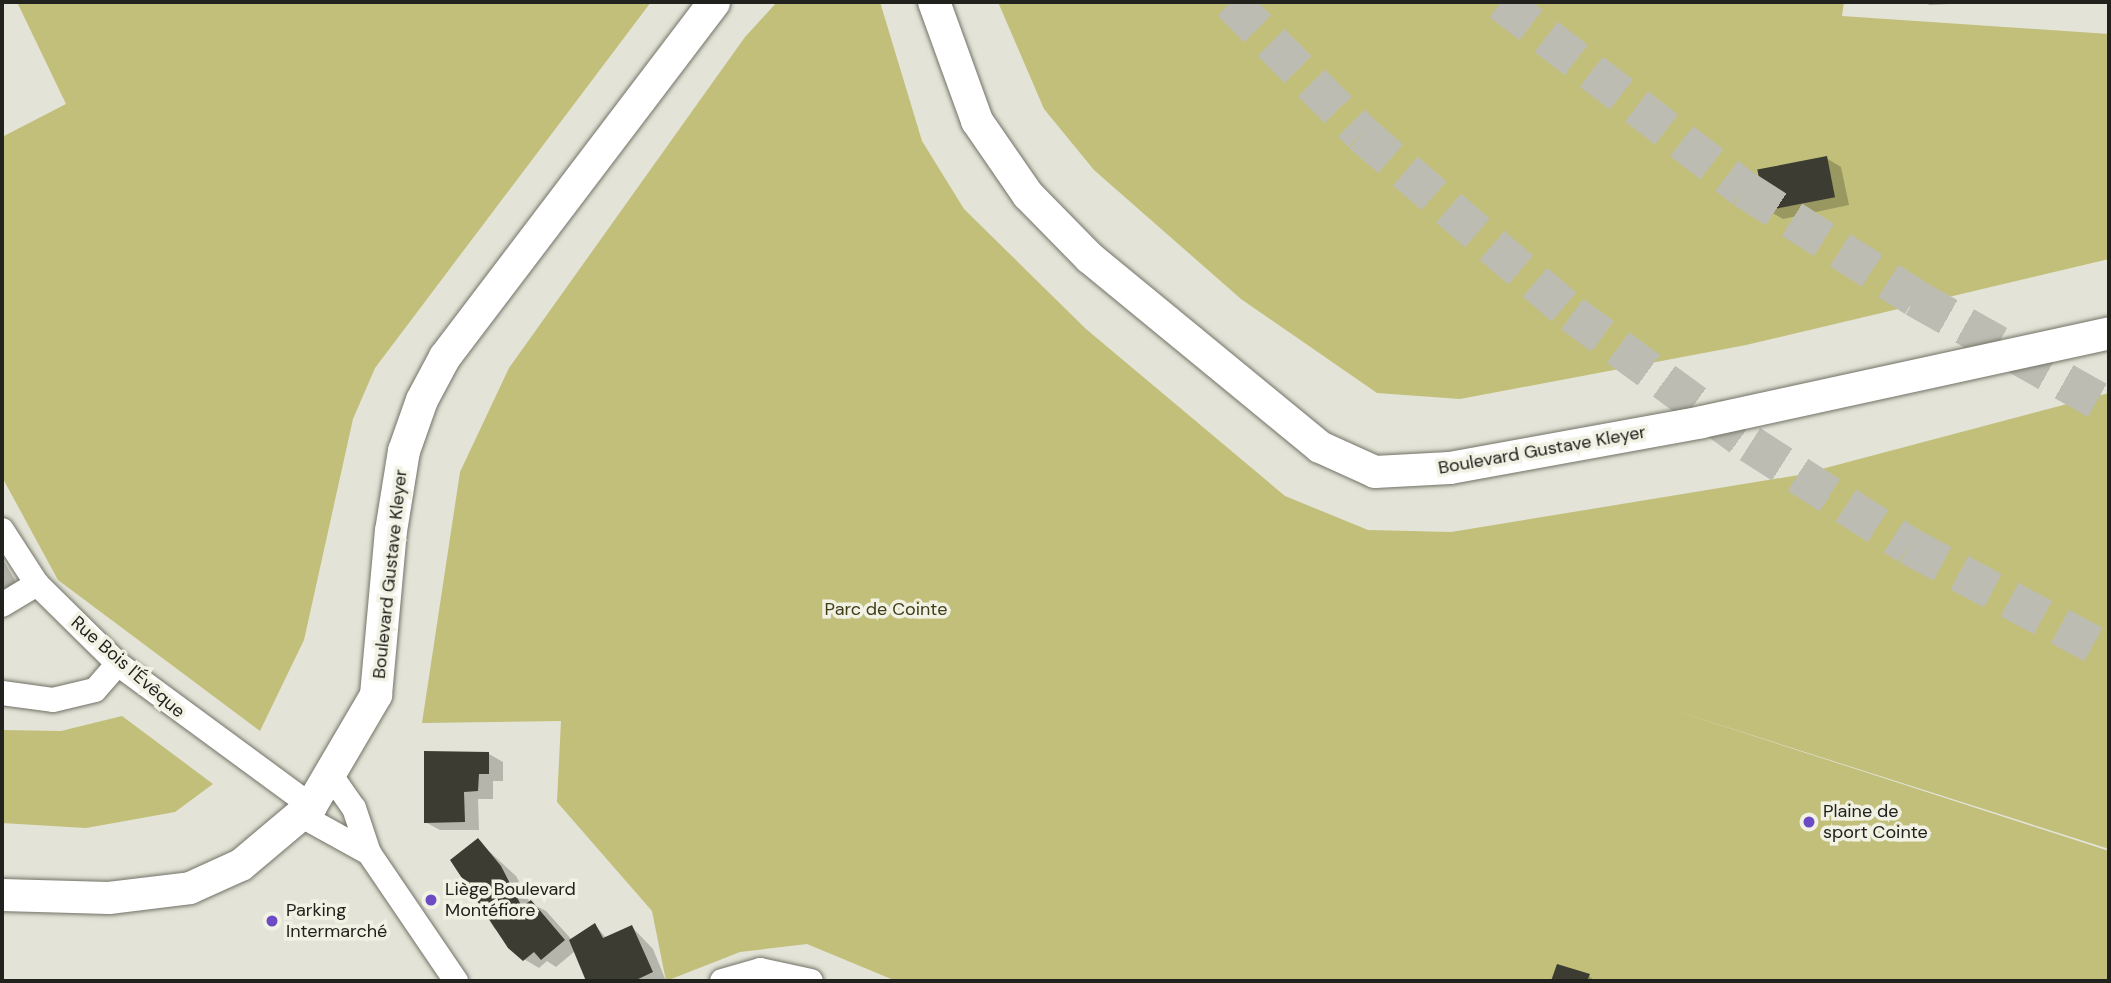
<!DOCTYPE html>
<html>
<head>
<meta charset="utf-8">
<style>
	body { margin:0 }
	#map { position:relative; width:2111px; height:983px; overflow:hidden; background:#e3e3d7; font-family:"DM Sans",sans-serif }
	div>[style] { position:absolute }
	.green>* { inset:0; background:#c1bf7a }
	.shadow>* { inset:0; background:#0003 }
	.building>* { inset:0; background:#3c3c33; transform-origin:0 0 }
	.motorway-tunnel>* { height:38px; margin-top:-19px; transform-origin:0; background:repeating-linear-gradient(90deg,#bcbcb2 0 38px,transparent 0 57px) }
	.roads { filter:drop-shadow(0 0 2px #727267) drop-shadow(0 0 2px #727267) }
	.minor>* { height:24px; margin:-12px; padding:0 12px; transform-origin:12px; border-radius:12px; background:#fff }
	.tertiary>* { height:32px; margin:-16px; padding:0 16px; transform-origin:16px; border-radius:16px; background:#fff }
	.dots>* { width:19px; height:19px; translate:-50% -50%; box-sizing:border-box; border:4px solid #f1f1e4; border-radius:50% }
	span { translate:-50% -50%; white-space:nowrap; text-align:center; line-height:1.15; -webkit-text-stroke:7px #f1f1e4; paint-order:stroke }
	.street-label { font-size:18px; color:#21211d }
	.park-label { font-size:18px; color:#3e3d17 }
	.poi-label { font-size:18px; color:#21211d }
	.left { translate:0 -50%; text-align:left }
	.frame { position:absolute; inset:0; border:4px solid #21211d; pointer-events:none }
</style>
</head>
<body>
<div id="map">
	<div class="green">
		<i style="clip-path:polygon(17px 2px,651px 2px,375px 368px,353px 419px,304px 640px,260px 731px,58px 580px,2px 477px,2px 137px,66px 104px)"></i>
		<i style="clip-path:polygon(777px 2px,880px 2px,922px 141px,964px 209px,1086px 329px,1285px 496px,1368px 530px,1451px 532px,1799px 475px,2109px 393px,2109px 849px,1667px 708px,2109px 851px,2109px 981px,896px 981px,807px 944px,740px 952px,666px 981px,652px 911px,557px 802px,561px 721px,422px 723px,460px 472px,509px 368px,745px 37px)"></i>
		<i style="clip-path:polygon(998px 2px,1844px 2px,1842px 16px,2109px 34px,2109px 259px,1746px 345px,1460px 399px,1377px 393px,1241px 299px,1094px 170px,1044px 109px)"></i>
		<i style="clip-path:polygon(122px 716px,213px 784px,175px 812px,86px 828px,2px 823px,2px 730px,61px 731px)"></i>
	</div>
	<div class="shadow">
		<i style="clip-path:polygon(1923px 2px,1987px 2px,1930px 5px)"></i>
		<i style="clip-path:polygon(1826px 158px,1841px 167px,1849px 205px,1783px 219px,1769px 211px)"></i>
		<i style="clip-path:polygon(2px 558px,16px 582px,2px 591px)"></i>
		<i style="clip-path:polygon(489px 754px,503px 762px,503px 781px,493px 781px,493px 799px,478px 799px,479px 830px,440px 830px,425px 822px)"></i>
		<i style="clip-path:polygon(478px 841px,516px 876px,530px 903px,546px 911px,572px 940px,595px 925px,607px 939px,632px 927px,653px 949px,666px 981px,588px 981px,575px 951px,556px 967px,547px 961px,539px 968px,524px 959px,494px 928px,453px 860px)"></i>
		<i style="clip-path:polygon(1558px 966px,1589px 976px,1595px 981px,1553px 981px)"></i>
	</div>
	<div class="building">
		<i style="left:1827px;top:156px;width:42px;height:71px;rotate:79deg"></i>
		<i style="clip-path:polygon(424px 751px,489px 752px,489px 774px,479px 774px,478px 791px,464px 792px,465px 822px,424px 823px)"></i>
		<i style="clip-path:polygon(478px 838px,501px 866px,522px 907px,531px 900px,565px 940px,541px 960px,534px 952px,523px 961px,508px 948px,450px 860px)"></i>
		<i style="clip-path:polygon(595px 923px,603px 938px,632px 925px,653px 972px,634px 981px,586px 981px,569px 940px)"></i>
		<i style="clip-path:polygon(1557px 964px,1590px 974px,1587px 981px,1551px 981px)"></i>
	</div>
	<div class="motorway-tunnel">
		<i style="left:1231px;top:2px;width:186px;rotate:45.2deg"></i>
		<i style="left:1362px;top:134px;width:277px;rotate:40.6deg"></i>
		<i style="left:1572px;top:314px;width:220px;rotate:36.1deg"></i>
		<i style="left:1750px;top:444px;width:189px;rotate:32.7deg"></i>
		<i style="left:1909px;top:546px;width:227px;rotate:28.1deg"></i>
		<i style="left:1501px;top:2px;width:307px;rotate:37.6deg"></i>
		<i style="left:1744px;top:189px;width:203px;rotate:32.5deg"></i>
		<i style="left:1915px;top:298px;width:223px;rotate:29.3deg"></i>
	</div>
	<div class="roads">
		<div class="minor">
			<i style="left:2px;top:530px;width:64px;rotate:57.1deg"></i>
			<i style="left:37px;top:584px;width:114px;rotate:44.6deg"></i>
			<i style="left:118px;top:664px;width:240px;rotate:36.3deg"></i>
			<i style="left:2px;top:605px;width:41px;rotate:-31deg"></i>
			<i style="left:2px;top:693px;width:51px;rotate:7.8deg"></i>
			<i style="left:53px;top:700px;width:43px;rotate:-13.4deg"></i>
			<i style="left:95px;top:690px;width:35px;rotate:-49deg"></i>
			<i style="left:332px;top:777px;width:38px;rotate:55deg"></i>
			<i style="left:354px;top:808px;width:47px;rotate:71.6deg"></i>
			<i style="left:369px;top:853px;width:155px;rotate:55.8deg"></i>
			<i style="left:302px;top:816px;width:77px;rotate:28.9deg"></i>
			<i style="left:722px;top:981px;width:40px;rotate:-16deg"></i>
			<i style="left:760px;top:970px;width:52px;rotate:12.2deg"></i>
		</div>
		<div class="tertiary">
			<i style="left:934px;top:2px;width:127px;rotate:70.1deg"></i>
			<i style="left:977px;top:121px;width:90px;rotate:55.4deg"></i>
			<i style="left:1028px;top:195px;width:88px;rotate:45.5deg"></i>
			<i style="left:1090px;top:258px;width:298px;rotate:39.4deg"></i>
			<i style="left:1320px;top:447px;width:60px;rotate:24.4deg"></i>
			<i style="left:1375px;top:472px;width:75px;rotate:-3.1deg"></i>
			<i style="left:1450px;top:468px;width:256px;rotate:-10.3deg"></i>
			<i style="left:1702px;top:422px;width:417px;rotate:-12.3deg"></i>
			<i style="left:2px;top:895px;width:107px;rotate:1.6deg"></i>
			<i style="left:109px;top:898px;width:82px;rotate:-7deg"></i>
			<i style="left:190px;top:888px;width:56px;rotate:-24.3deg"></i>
			<i style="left:241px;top:865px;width:92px;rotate:-40.1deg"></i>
			<i style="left:311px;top:806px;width:129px;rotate:-59.6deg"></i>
			<i style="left:376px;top:695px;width:165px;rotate:-84.8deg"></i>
			<i style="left:391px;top:531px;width:81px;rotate:-80.8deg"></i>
			<i style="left:404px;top:451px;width:54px;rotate:-70.6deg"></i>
			<i style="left:422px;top:400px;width:49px;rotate:-61.9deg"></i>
			<i style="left:445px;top:357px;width:445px;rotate:-52.8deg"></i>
		</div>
	</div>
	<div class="dots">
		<i style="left:1809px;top:822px;background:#6c4cc5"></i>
		<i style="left:431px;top:900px;background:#6c4cc5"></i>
		<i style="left:272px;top:921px;background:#6c4cc5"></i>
	</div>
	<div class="street-label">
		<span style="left:1542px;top:450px;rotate:-10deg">Boulevard Gustave Kleyer</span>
		<span style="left:390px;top:574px;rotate:-84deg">Boulevard Gustave Kleyer</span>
		<span style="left:128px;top:667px;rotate:41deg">Rue Bois l'Évêque</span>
	</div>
	<div class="park-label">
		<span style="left:886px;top:609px">Parc de Cointe</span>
	</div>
	<div class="poi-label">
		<span class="left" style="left:1823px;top:822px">Plaine de<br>sport Cointe</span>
		<span class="left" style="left:445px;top:900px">Liège Boulevard<br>Montéfiore</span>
		<span class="left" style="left:286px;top:921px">Parking<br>Intermarché</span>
	</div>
	<div class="frame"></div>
</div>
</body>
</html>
